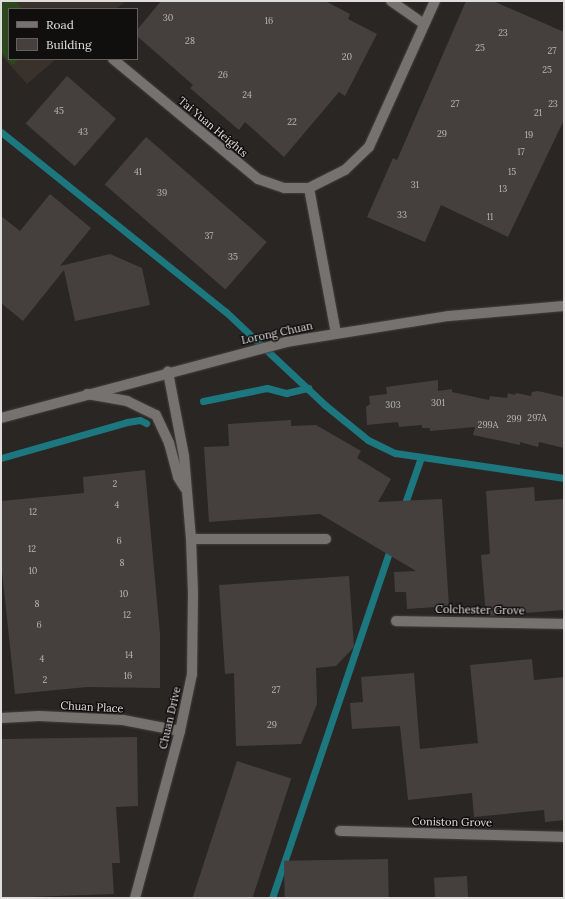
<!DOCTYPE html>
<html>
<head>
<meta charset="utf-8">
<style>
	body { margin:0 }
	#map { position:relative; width:565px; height:899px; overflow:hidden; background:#2a2623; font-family:Lora,serif }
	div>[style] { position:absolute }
	.built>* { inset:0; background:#3a312b }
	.green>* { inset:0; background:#2b491c }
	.stream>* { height:7px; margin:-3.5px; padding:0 3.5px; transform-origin:3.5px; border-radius:3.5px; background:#1d777f }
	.building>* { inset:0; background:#45403e; transform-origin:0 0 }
	.roads { filter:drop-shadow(0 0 1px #43413e) drop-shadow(0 0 1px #43413e) }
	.minor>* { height:10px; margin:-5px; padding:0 5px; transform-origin:5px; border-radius:5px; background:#76726f }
	.tertiary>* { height:10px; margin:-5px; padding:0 5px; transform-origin:5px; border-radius:5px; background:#76726f }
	span { translate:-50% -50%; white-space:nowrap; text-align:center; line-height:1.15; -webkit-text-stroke:3px #110f0e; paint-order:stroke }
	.number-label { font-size:9px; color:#b9b6b4 }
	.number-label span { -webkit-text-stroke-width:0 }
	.street-label { font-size:11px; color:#e0dedc }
	.frame { position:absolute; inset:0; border:2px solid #e0dedc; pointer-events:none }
	.legend { position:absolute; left:8px; top:8px; width:130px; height:52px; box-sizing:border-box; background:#110f0e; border:1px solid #646260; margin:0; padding:5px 7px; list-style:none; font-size:12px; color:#e0dedc }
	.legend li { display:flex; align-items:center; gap:8px; height:20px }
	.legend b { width:20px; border:1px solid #646260 }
</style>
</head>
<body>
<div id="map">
	<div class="built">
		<i style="clip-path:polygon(1px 1px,126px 1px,116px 9px,9px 9px,9px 59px,56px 59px,27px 84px,1px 55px)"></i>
	</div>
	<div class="green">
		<i style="clip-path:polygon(1px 1px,15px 1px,22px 9px,9px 9px,9px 59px,20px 59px,12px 65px,1px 52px)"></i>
	</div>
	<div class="stream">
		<i style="left:1px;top:132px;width:288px;rotate:38.7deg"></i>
		<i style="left:226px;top:312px;width:136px;rotate:43.2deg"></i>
		<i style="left:325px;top:405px;width:55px;rotate:39.1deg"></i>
		<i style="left:368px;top:440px;width:30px;rotate:26deg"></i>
		<i style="left:395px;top:453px;width:171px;rotate:8.4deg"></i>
		<i style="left:203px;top:401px;width:65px;rotate:-11.5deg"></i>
		<i style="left:267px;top:388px;width:20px;rotate:15deg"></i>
		<i style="left:286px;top:393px;width:23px;rotate:-13deg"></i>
		<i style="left:1px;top:458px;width:131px;rotate:-15.9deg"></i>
		<i style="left:127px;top:422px;width:13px;rotate:-9deg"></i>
		<i style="left:140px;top:420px;width:7px;rotate:27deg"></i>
		<i style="left:403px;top:509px;width:55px;rotate:-70.9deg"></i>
		<i style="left:272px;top:898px;width:372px;rotate:-71.3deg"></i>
	</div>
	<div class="building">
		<i style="clip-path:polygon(161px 1px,325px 1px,350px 14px,348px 19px,377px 34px,345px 96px,339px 92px,284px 157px,245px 122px,239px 130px,190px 88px,193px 85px,137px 36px,137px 30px)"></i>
		<i style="clip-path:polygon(466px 1px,493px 1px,564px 32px,564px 120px,508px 237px,441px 205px,425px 242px,367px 217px,393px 158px,397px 160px)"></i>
		<i style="left:67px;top:76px;width:65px;height:63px;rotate:41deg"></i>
		<i style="left:146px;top:137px;width:160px;height:63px;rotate:41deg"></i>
		<i style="clip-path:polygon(50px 194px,91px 228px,60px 266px,110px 254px,142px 268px,150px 305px,75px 321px,64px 270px,23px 321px,1px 303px,1px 216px,20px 231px)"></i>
		<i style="clip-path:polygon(438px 380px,438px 391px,452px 389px,452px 392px,489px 400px,490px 396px,507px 398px,508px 393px,515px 395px,516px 393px,531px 396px,532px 392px,538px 391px,564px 397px,564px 448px,539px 442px,538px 447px,520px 442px,520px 445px,473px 435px,475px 427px,430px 431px,430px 428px,422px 428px,422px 425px,399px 427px,398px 422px,367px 425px,366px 407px,370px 404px,369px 396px,387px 394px,386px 387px)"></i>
		<i style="clip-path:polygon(291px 420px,291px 426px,316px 425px,361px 451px,357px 458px,391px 479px,378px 502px,442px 499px,449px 606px,407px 609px,406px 592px,395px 592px,394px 572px,416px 571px,320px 514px,209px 522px,204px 447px,229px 446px,228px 424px)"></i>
		<i style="clip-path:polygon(145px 470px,160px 634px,160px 688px,87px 687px,15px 694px,1px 562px,1px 501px,84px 493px,83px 477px)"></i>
		<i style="clip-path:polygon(534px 487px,535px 501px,564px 499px,564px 610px,486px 616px,481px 555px,490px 554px,486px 491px)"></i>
		<i style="clip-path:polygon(349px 576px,354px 647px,336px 666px,316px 668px,317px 704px,301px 744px,236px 746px,234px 673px,225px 674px,219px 585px)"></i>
		<i style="clip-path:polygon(532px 659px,534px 680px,564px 677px,564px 820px,545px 822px,544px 810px,474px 817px,472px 793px,408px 800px,400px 726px,352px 729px,350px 703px,363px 702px,361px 677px,414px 673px,420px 749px,478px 743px,470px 665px)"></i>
		<i style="clip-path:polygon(137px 737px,138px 806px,116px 807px,120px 863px,112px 863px,114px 894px,1px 898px,1px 739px)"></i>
		<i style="left:237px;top:761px;width:57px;height:144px;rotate:18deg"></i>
		<i style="left:388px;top:859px;width:39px;height:104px;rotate:89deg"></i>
		<i style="left:467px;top:876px;width:22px;height:33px;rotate:87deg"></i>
	</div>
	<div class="roads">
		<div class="minor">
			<i style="left:391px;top:1px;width:40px;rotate:34.9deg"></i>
			<i style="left:113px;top:59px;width:188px;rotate:39.6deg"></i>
			<i style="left:258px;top:179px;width:28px;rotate:19deg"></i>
			<i style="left:284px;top:188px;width:25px"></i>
			<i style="left:309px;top:188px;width:40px;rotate:-26.6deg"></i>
			<i style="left:345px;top:170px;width:33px;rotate:-44deg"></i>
			<i style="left:369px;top:147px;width:160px;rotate:-65.7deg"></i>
			<i style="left:309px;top:188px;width:147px;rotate:79.5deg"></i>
			<i style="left:87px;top:394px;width:41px;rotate:9.9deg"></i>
			<i style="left:127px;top:401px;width:32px;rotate:26deg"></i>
			<i style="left:156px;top:415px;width:31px;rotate:65deg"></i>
			<i style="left:169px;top:443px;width:35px;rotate:75deg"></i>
			<i style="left:178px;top:477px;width:13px;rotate:58deg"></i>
			<i style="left:191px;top:539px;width:135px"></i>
			<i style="left:396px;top:621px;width:168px;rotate:1deg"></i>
			<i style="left:1px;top:718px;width:38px;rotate:-3deg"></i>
			<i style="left:39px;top:716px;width:84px;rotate:2.7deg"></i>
			<i style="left:123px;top:720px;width:58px;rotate:10.9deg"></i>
			<i style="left:340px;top:831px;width:224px;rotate:1.5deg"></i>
			<i style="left:135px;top:898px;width:173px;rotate:-74.9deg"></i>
			<i style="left:180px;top:731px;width:58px;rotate:-78.1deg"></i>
			<i style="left:192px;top:674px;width:81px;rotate:-89.3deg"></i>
			<i style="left:193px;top:593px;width:54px;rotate:-92.1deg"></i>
			<i style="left:191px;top:539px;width:83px;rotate:-94.8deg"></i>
			<i style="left:184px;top:456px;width:86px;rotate:-100.8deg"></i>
		</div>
		<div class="tertiary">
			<i style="left:1px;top:418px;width:295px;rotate:-14.9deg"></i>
			<i style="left:286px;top:342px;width:165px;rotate:-9.1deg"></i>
			<i style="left:449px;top:316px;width:115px;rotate:-5deg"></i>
		</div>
	</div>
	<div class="number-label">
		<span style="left:168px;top:18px">30</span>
		<span style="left:269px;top:21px">16</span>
		<span style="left:503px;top:33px">23</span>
		<span style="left:190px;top:41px">28</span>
		<span style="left:480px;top:48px">25</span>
		<span style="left:552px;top:51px">27</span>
		<span style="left:347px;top:57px">20</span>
		<span style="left:547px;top:70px">25</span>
		<span style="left:223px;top:75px">26</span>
		<span style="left:247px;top:95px">24</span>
		<span style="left:455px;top:104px">27</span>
		<span style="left:553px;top:104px">23</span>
		<span style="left:59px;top:111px">45</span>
		<span style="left:538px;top:113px">21</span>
		<span style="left:292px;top:122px">22</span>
		<span style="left:83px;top:132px">43</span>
		<span style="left:442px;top:134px">29</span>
		<span style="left:529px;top:135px">19</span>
		<span style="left:521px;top:152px">17</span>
		<span style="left:138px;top:172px">41</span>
		<span style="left:512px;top:172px">15</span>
		<span style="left:415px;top:185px">31</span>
		<span style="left:503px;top:189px">13</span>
		<span style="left:162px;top:193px">39</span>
		<span style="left:402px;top:215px">33</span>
		<span style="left:490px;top:217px">11</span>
		<span style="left:209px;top:236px">37</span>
		<span style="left:233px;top:257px">35</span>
		<span style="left:438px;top:403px">301</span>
		<span style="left:393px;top:405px">303</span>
		<span style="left:537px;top:418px">297A</span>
		<span style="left:514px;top:419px">299</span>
		<span style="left:488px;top:425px">299A</span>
		<span style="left:115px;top:484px">2</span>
		<span style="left:117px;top:505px">4</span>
		<span style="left:33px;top:512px">12</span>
		<span style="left:119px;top:541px">6</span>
		<span style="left:32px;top:549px">12</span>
		<span style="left:122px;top:563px">8</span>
		<span style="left:33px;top:571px">10</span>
		<span style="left:124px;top:594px">10</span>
		<span style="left:37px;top:604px">8</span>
		<span style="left:127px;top:615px">12</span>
		<span style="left:39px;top:625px">6</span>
		<span style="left:129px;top:655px">14</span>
		<span style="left:42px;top:659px">4</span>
		<span style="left:128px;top:676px">16</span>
		<span style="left:45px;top:680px">2</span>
		<span style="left:276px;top:690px">27</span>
		<span style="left:272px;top:725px">29</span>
	</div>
	<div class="street-label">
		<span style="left:213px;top:127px;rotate:40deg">Tai Yuan Heights</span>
		<span style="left:277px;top:333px;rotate:-12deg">Lorong Chuan</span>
		<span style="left:480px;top:610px;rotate:1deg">Colchester Grove</span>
		<span style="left:92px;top:707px;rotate:3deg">Chuan Place</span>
		<span style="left:170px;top:718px;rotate:-77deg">Chuan Drive</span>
		<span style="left:452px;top:822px;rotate:1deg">Coniston Grove</span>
	</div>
	<div class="frame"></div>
	<ul class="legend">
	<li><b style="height:5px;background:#76726f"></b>Road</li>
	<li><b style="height:11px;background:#45403e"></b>Building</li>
	</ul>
</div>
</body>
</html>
